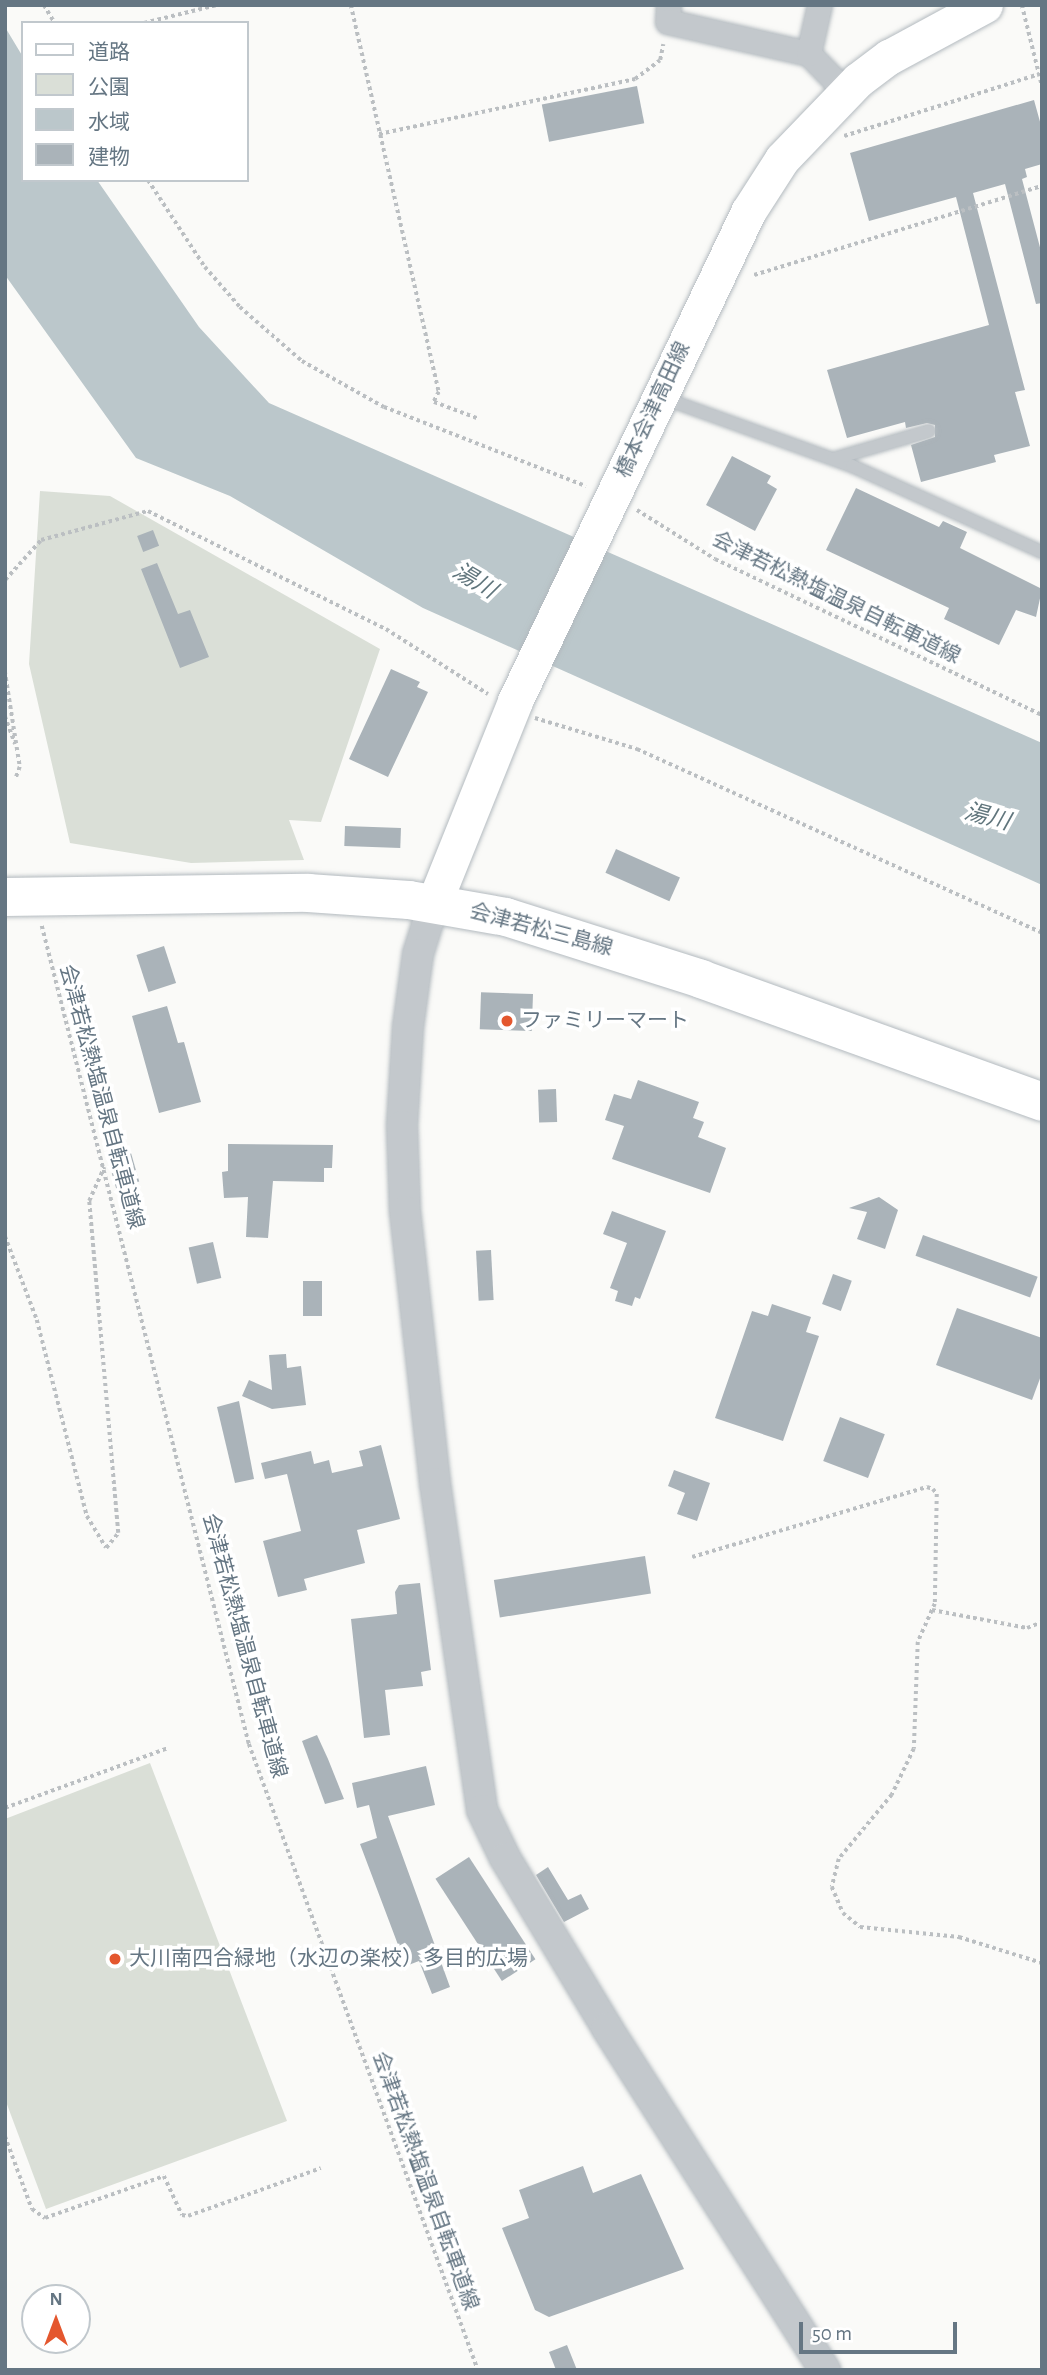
<!DOCTYPE html>
<html>
<head>
<meta charset="utf-8">
<style>
	body { margin:0 }
	#map { position:relative; width:1047px; height:2375px; overflow:hidden; background:#fafaf8; font-family:"Alegreya Sans","Noto Sans JP",sans-serif }
	div>[style] { position:absolute }
	.green>* { inset:0; background:#dadfd7 }
	.water>* { inset:0; background:#bbc7cb }
	.building>* { inset:0; background:#aab3b9; transform-origin:0 0 }
	.path>* { height:3.5px; margin-top:-1.75px; transform-origin:0; background:repeating-linear-gradient(90deg,#bbbfc2 0 3.5px,transparent 0 7px) }
	.roads { filter:drop-shadow(0 0 2px #b3babf) drop-shadow(0 0 2px #b3babf) }
	.service>* { height:12px; margin:-6px; padding:0 6px; transform-origin:6px; border-radius:6px; background:#c3c8cc }
	.minor>* { height:24px; margin:-12px; padding:0 12px; transform-origin:12px; border-radius:12px; background:#c3c8cc }
	.tertiary>* { height:30px; margin:-15px; padding:0 15px; transform-origin:15px; border-radius:15px; background:#c3c8cc }
	.secondary>* { height:35px; margin:-17.5px; padding:0 17.5px; transform-origin:17.5px; border-radius:17.5px; background:#fff }
	.primary>* { height:38px; margin:-19px; padding:0 19px; transform-origin:19px; border-radius:19px; background:#fff }
	.dots>* { width:19px; height:19px; translate:-50% -50%; box-sizing:border-box; border:4px solid #fff; border-radius:50% }
	span { translate:-50% -50%; white-space:nowrap; text-align:center; line-height:1.15; -webkit-text-stroke:7px #fff; paint-order:stroke }
	.street-label { font-size:21px; color:#657683 }
	.poi-label { font-size:21px; color:#657683 }
	.left { translate:0 -50%; text-align:left }
	.water-label { font-size:23px; color:#60757c; font-style:italic }
	.frame { position:absolute; inset:0; border:7px solid #657683; pointer-events:none }
	.legend { position:absolute; left:21px; top:21px; width:228px; height:161px; box-sizing:border-box; background:#fff; border:2px solid #c1c8cd; margin:0; padding:9px 12px; list-style:none; font-size:21px; color:#657683 }
	.legend li { display:flex; align-items:center; gap:14px; height:35px }
	.legend b { width:35px; border:2px solid #c1c8cd }
	.north { position:absolute; left:21px; top:2284px; width:70px; height:70px; box-sizing:border-box; background:#fff; border:2px solid #c1c8cd; border-radius:50%; rotate:0deg; font-size:19px; font-weight:700; line-height:28px; text-align:center; color:#657683 }
	.north::after { content:''; display:block; margin:auto; width:24px; height:32px; background:#e4572e; clip-path:polygon(50% 0,100% 100%,50% 72%,0 100%) }
	.scale { position:absolute; left:799px; top:2322px; width:158px; height:32px; box-sizing:border-box; border:4px solid #657683; border-top:0; padding-left:9px; font-size:21px; line-height:24px; white-space:nowrap; color:#657683; -webkit-text-stroke:5px #fff; paint-order:stroke }
</style>
</head>
<body>
<div id="map">
	<div class="green">
		<i style="clip-path:polygon(40px 491px,110px 496px,380px 649px,321px 822px,289px 820px,304px 860px,191px 863px,70px 843px,29px 664px)"></i>
		<i style="clip-path:polygon(150px 1763px,287px 2121px,46px 2209px,5px 2099px,5px 1819px)"></i>
	</div>
	<div class="water">
		<i style="clip-path:polygon(5px 27px,23px 57px,23px 180px,97px 180px,199px 327px,269px 403px,1042px 743px,1042px 885px,423px 608px,230px 496px,136px 458px,5px 275px)"></i>
	</div>
	<div class="building">
		<i style="left:637px;top:86px;width:38px;height:97px;rotate:79deg"></i>
		<i style="clip-path:polygon(1034px 100px,1042px 129px,1042px 164px,1025px 169px,1027px 177px,1022px 179px,1042px 255px,1042px 303px,1036px 304px,1005px 184px,973px 193px,1025px 390px,1015px 392px,1030px 446px,994px 455px,996px 462px,921px 482px,911px 445px,935px 437px,935px 425px,927px 423px,906px 428px,905px 422px,847px 438px,827px 370px,989px 325px,956px 197px,869px 221px,850px 153px)"></i>
		<i style="clip-path:polygon(732px 456px,771px 476px,767px 483px,777px 489px,755px 531px,706px 505px)"></i>
		<i style="clip-path:polygon(856px 488px,939px 527px,943px 521px,967px 532px,960px 548px,1042px 589px,1036px 617px,1016px 610px,999px 645px,944px 619px,949px 608px,826px 550px)"></i>
		<i style="left:153px;top:530px;width:17px;height:17px;rotate:69deg"></i>
		<i style="clip-path:polygon(157px 563px,178px 614px,190px 610px,209px 657px,180px 668px,141px 569px)"></i>
		<i style="clip-path:polygon(391px 669px,420px 682px,417px 687px,428px 692px,388px 777px,349px 759px)"></i>
		<i style="left:345px;top:826px;width:56px;height:20px;rotate:2deg"></i>
		<i style="left:616px;top:849px;width:70px;height:26px;rotate:24deg"></i>
		<i style="left:164px;top:946px;width:39px;height:29px;rotate:72deg"></i>
		<i style="left:533px;top:994px;width:37px;height:52px;rotate:92deg"></i>
		<i style="clip-path:polygon(167px 1006px,178px 1043px,184px 1042px,201px 1102px,159px 1113px,132px 1016px)"></i>
		<i style="clip-path:polygon(638px 1080px,699px 1102px,693px 1118px,704px 1122px,698px 1137px,726px 1148px,710px 1193px,612px 1159px,624px 1126px,605px 1120px,614px 1094px,631px 1099px)"></i>
		<i style="left:556px;top:1089px;width:33px;height:18px;rotate:88deg"></i>
		<i style="clip-path:polygon(228px 1144px,333px 1145px,332px 1168px,324px 1168px,324px 1182px,273px 1181px,268px 1238px,246px 1237px,248px 1197px,224px 1198px,222px 1172px,228px 1171px)"></i>
		<i style="left:129px;top:1146px;width:37px;height:24px;rotate:74deg"></i>
		<i style="clip-path:polygon(879px 1197px,898px 1210px,885px 1249px,857px 1239px,867px 1212px,849px 1208px)"></i>
		<i style="clip-path:polygon(612px 1211px,666px 1231px,640px 1299px,635px 1297px,632px 1306px,615px 1301px,618px 1291px,610px 1288px,627px 1243px,603px 1234px)"></i>
		<i style="left:923px;top:1235px;width:122px;height:22px;rotate:20deg"></i>
		<i style="left:213px;top:1242px;width:37px;height:25px;rotate:77deg"></i>
		<i style="left:491px;top:1250px;width:50px;height:15px;rotate:87deg"></i>
		<i style="left:833px;top:1274px;width:20px;height:32px;rotate:20deg"></i>
		<i style="left:303px;top:1281px;width:19px;height:35px"></i>
		<i style="clip-path:polygon(772px 1304px,811px 1317px,806px 1332px,819px 1336px,783px 1441px,715px 1418px,752px 1311px,768px 1316px)"></i>
		<i style="clip-path:polygon(957px 1308px,1042px 1338px,1042px 1373px,1032px 1400px,936px 1365px)"></i>
		<i style="clip-path:polygon(286px 1354px,287px 1368px,301px 1366px,306px 1405px,272px 1409px,242px 1396px,249px 1380px,272px 1390px,269px 1355px)"></i>
		<i style="clip-path:polygon(239px 1401px,254px 1479px,235px 1483px,217px 1407px)"></i>
		<i style="left:840px;top:1417px;width:48px;height:47px;rotate:21deg"></i>
		<i style="clip-path:polygon(381px 1445px,400px 1519px,357px 1530px,365px 1563px,304px 1579px,307px 1590px,278px 1597px,263px 1541px,301px 1531px,287px 1474px,265px 1479px,261px 1463px,311px 1451px,314px 1464px,329px 1460px,332px 1473px,363px 1466px,359px 1451px)"></i>
		<i style="clip-path:polygon(674px 1470px,710px 1483px,697px 1521px,677px 1514px,685px 1493px,668px 1486px)"></i>
		<i style="left:645px;top:1556px;width:38px;height:153px;rotate:81deg"></i>
		<i style="clip-path:polygon(420px 1583px,431px 1670px,421px 1672px,423px 1686px,385px 1690px,390px 1735px,364px 1738px,351px 1619px,397px 1614px,395px 1592px,399px 1585px)"></i>
		<i style="clip-path:polygon(317px 1735px,328px 1759px,344px 1799px,325px 1804px,302px 1741px)"></i>
		<i style="clip-path:polygon(426px 1766px,435px 1805px,388px 1816px,450px 1987px,432px 1994px,419px 1961px,406px 1966px,360px 1844px,377px 1838px,369px 1805px,357px 1808px,352px 1783px)"></i>
		<i style="left:469px;top:1857px;width:122px;height:40px;rotate:57deg"></i>
		<i style="clip-path:polygon(548px 1867px,568px 1900px,581px 1894px,589px 1909px,564px 1922px,536px 1875px)"></i>
		<i style="clip-path:polygon(583px 2166px,593px 2193px,641px 2174px,684px 2269px,549px 2317px,535px 2310px,502px 2228px,529px 2218px,519px 2190px)"></i>
		<i style="clip-path:polygon(567px 2345px,577px 2370px,556px 2370px,549px 2352px)"></i>
	</div>
	<div class="path">
		<i style="left:44px;top:5px;width:21px;rotate:59deg"></i>
		<i style="left:351px;top:5px;width:397px;rotate:77.2deg"></i>
		<i style="left:439px;top:392px;width:11px;rotate:117deg"></i>
		<i style="left:434px;top:402px;width:46px;rotate:20.4deg"></i>
		<i style="left:1022px;top:5px;width:83px;rotate:76.1deg"></i>
		<i style="left:144px;top:23px;width:75px;rotate:-13.9deg"></i>
		<i style="left:379px;top:134px;width:262px;rotate:-12.1deg"></i>
		<i style="left:635px;top:79px;width:31px;rotate:-37deg"></i>
		<i style="left:660px;top:60px;width:16px;rotate:-79deg"></i>
		<i style="left:844px;top:136px;width:205px;rotate:-17.6deg"></i>
		<i style="left:148px;top:180px;width:104px;rotate:56.8deg"></i>
		<i style="left:205px;top:267px;width:53px;rotate:48.8deg"></i>
		<i style="left:240px;top:307px;width:82px;rotate:41.1deg"></i>
		<i style="left:302px;top:361px;width:94px;rotate:29.3deg"></i>
		<i style="left:384px;top:407px;width:217px;rotate:21.4deg"></i>
		<i style="left:754px;top:275px;width:301px;rotate:-17.2deg"></i>
		<i style="left:637px;top:510px;width:92px;rotate:32.1deg"></i>
		<i style="left:715px;top:559px;width:362px;rotate:25.5deg"></i>
		<i style="left:5px;top:580px;width:54px;rotate:-48deg"></i>
		<i style="left:41px;top:540px;width:111px;rotate:-15.2deg"></i>
		<i style="left:148px;top:511px;width:266px;rotate:26.4deg"></i>
		<i style="left:386px;top:629px;width:121px;rotate:32.5deg"></i>
		<i style="left:5px;top:671px;width:97px;rotate:81.1deg"></i>
		<i style="left:20px;top:767px;width:12px;rotate:110deg"></i>
		<i style="left:5px;top:716px;width:30px;rotate:70deg"></i>
		<i style="left:535px;top:718px;width:107px;rotate:16.9deg"></i>
		<i style="left:637px;top:749px;width:445px;rotate:24.4deg"></i>
		<i style="left:42px;top:926px;width:844px;rotate:75.8deg"></i>
		<i style="left:249px;top:1744px;width:667px;rotate:69.91deg"></i>
		<i style="left:5px;top:1236px;width:90px;rotate:69.1deg"></i>
		<i style="left:37px;top:1320px;width:202px;rotate:75.7deg"></i>
		<i style="left:87px;top:1516px;width:37px;rotate:59deg"></i>
		<i style="left:106px;top:1548px;width:19px;rotate:-51deg"></i>
		<i style="left:118px;top:1533px;width:333px;rotate:-95deg"></i>
		<i style="left:89px;top:1201px;width:37px;rotate:-66deg"></i>
		<i style="left:692px;top:1557px;width:245px;rotate:-16.6deg"></i>
		<i style="left:927px;top:1487px;width:6px;rotate:18deg"></i>
		<i style="left:933px;top:1489px;width:6px;rotate:51deg"></i>
		<i style="left:937px;top:1494px;width:110px;rotate:91deg"></i>
		<i style="left:935px;top:1604px;width:42px;rotate:114.1deg"></i>
		<i style="left:918px;top:1642px;width:107px;rotate:92.1deg"></i>
		<i style="left:914px;top:1749px;width:51px;rotate:115.6deg"></i>
		<i style="left:892px;top:1795px;width:83px;rotate:129.6deg"></i>
		<i style="left:839px;top:1859px;width:29px;rotate:104deg"></i>
		<i style="left:832px;top:1887px;width:28px;rotate:67deg"></i>
		<i style="left:843px;top:1913px;width:22px;rotate:39deg"></i>
		<i style="left:860px;top:1927px;width:100px;rotate:5.8deg"></i>
		<i style="left:959px;top:1937px;width:87px;rotate:17.4deg"></i>
		<i style="left:932px;top:1610px;width:97px;rotate:10.7deg"></i>
		<i style="left:1027px;top:1628px;width:16px;rotate:-22deg"></i>
		<i style="left:5px;top:1808px;width:174px;rotate:-20.2deg"></i>
		<i style="left:5px;top:2136px;width:78px;rotate:69.7deg"></i>
		<i style="left:32px;top:2209px;width:16px;rotate:35deg"></i>
		<i style="left:45px;top:2218px;width:126px;rotate:-19.4deg"></i>
		<i style="left:164px;top:2176px;width:43px;rotate:65.2deg"></i>
		<i style="left:182px;top:2215px;width:6px;rotate:9deg"></i>
		<i style="left:188px;top:2216px;width:141px;rotate:-19.8deg"></i>
	</div>
	<div class="roads">
		<div class="service">
			<i style="left:663px;top:398px;width:201px;rotate:19.8deg"></i>
			<i style="left:852px;top:466px;width:209px;rotate:24.4deg"></i>
			<i style="left:833px;top:459px;width:100px;rotate:-16.3deg"></i>
		</div>
		<div class="minor">
			<i style="left:669px;top:5px;width:17px;rotate:93deg"></i>
			<i style="left:668px;top:22px;width:145px;rotate:12.8deg"></i>
			<i style="left:809px;top:54px;width:53px;rotate:45.8deg"></i>
			<i style="left:809px;top:54px;width:50px;rotate:-77.3deg"></i>
		</div>
		<div class="tertiary">
			<i style="left:434px;top:903px;width:53px;rotate:107.4deg"></i>
			<i style="left:418px;top:954px;width:74px;rotate:97.8deg"></i>
			<i style="left:408px;top:1027px;width:99px;rotate:93.5deg"></i>
			<i style="left:402px;top:1126px;width:85px;rotate:88deg"></i>
			<i style="left:405px;top:1211px;width:274px;rotate:83.7deg"></i>
			<i style="left:435px;top:1483px;width:330px;rotate:81.8deg"></i>
			<i style="left:482px;top:1810px;width:53px;rotate:64.4deg"></i>
			<i style="left:505px;top:1858px;width:198px;rotate:59deg"></i>
			<i style="left:607px;top:2028px;width:406px;rotate:57.5deg"></i>
		</div>
		<div class="secondary">
			<i style="left:434px;top:903px;width:218px;rotate:-68.1deg"></i>
			<i style="left:515px;top:701px;width:542px;rotate:-64.52deg"></i>
			<i style="left:748px;top:212px;width:63px;rotate:-57.3deg"></i>
			<i style="left:782px;top:159px;width:110px;rotate:-46.1deg"></i>
			<i style="left:858px;top:80px;width:39px;rotate:-37deg"></i>
			<i style="left:889px;top:57px;width:109px;rotate:-28.4deg"></i>
		</div>
		<div class="primary">
			<i style="left:5px;top:897px;width:303px;rotate:-0.8deg"></i>
			<i style="left:308px;top:893px;width:101px;rotate:4deg"></i>
			<i style="left:409px;top:900px;width:98px;rotate:9.9deg"></i>
			<i style="left:506px;top:917px;width:205px;rotate:17.6deg"></i>
			<i style="left:701px;top:979px;width:363px;rotate:19.8deg"></i>
		</div>
	</div>
	<div class="dots">
		<i style="left:507px;top:1021px;background:#e4572e"></i>
		<i style="left:115px;top:1959px;background:#e4572e"></i>
	</div>
	<div class="street-label">
		<span style="left:653px;top:410px;rotate:-65deg">橋本会津高田線</span>
		<span style="left:836px;top:598px;rotate:26deg">会津若松熱塩温泉自転車道線</span>
		<span style="left:541px;top:930px;rotate:15deg">会津若松三島線</span>
		<span style="left:101px;top:1097px;rotate:75deg">会津若松熱塩温泉自転車道線</span>
		<span style="left:244px;top:1646px;rotate:75deg">会津若松熱塩温泉自転車道線</span>
		<span style="left:425px;top:2181px;rotate:70deg">会津若松熱塩温泉自転車道線</span>
	</div>
	<div class="poi-label">
		<span class="left" style="left:521px;top:1021px">ファミリーマート</span>
		<span class="left" style="left:129px;top:1959px">大川南四合緑地（水辺の楽校）多目的広場</span>
	</div>
	<div class="water-label">
		<span style="left:474px;top:582px;rotate:31deg">湯川</span>
		<span style="left:987px;top:818px;rotate:15deg">湯川</span>
	</div>
	<div class="frame"></div>
	<ul class="legend">
	<li><b style="height:9px;background:#fff"></b>道路</li>
	<li><b style="height:19px;background:#dadfd7"></b>公園</li>
	<li><b style="height:19px;background:#bbc7cb"></b>水域</li>
	<li><b style="height:19px;background:#aab3b9"></b>建物</li>
	</ul>
	<div class="north">N</div>
	<div class="scale">50 m</div>
</div>
</body>
</html>
